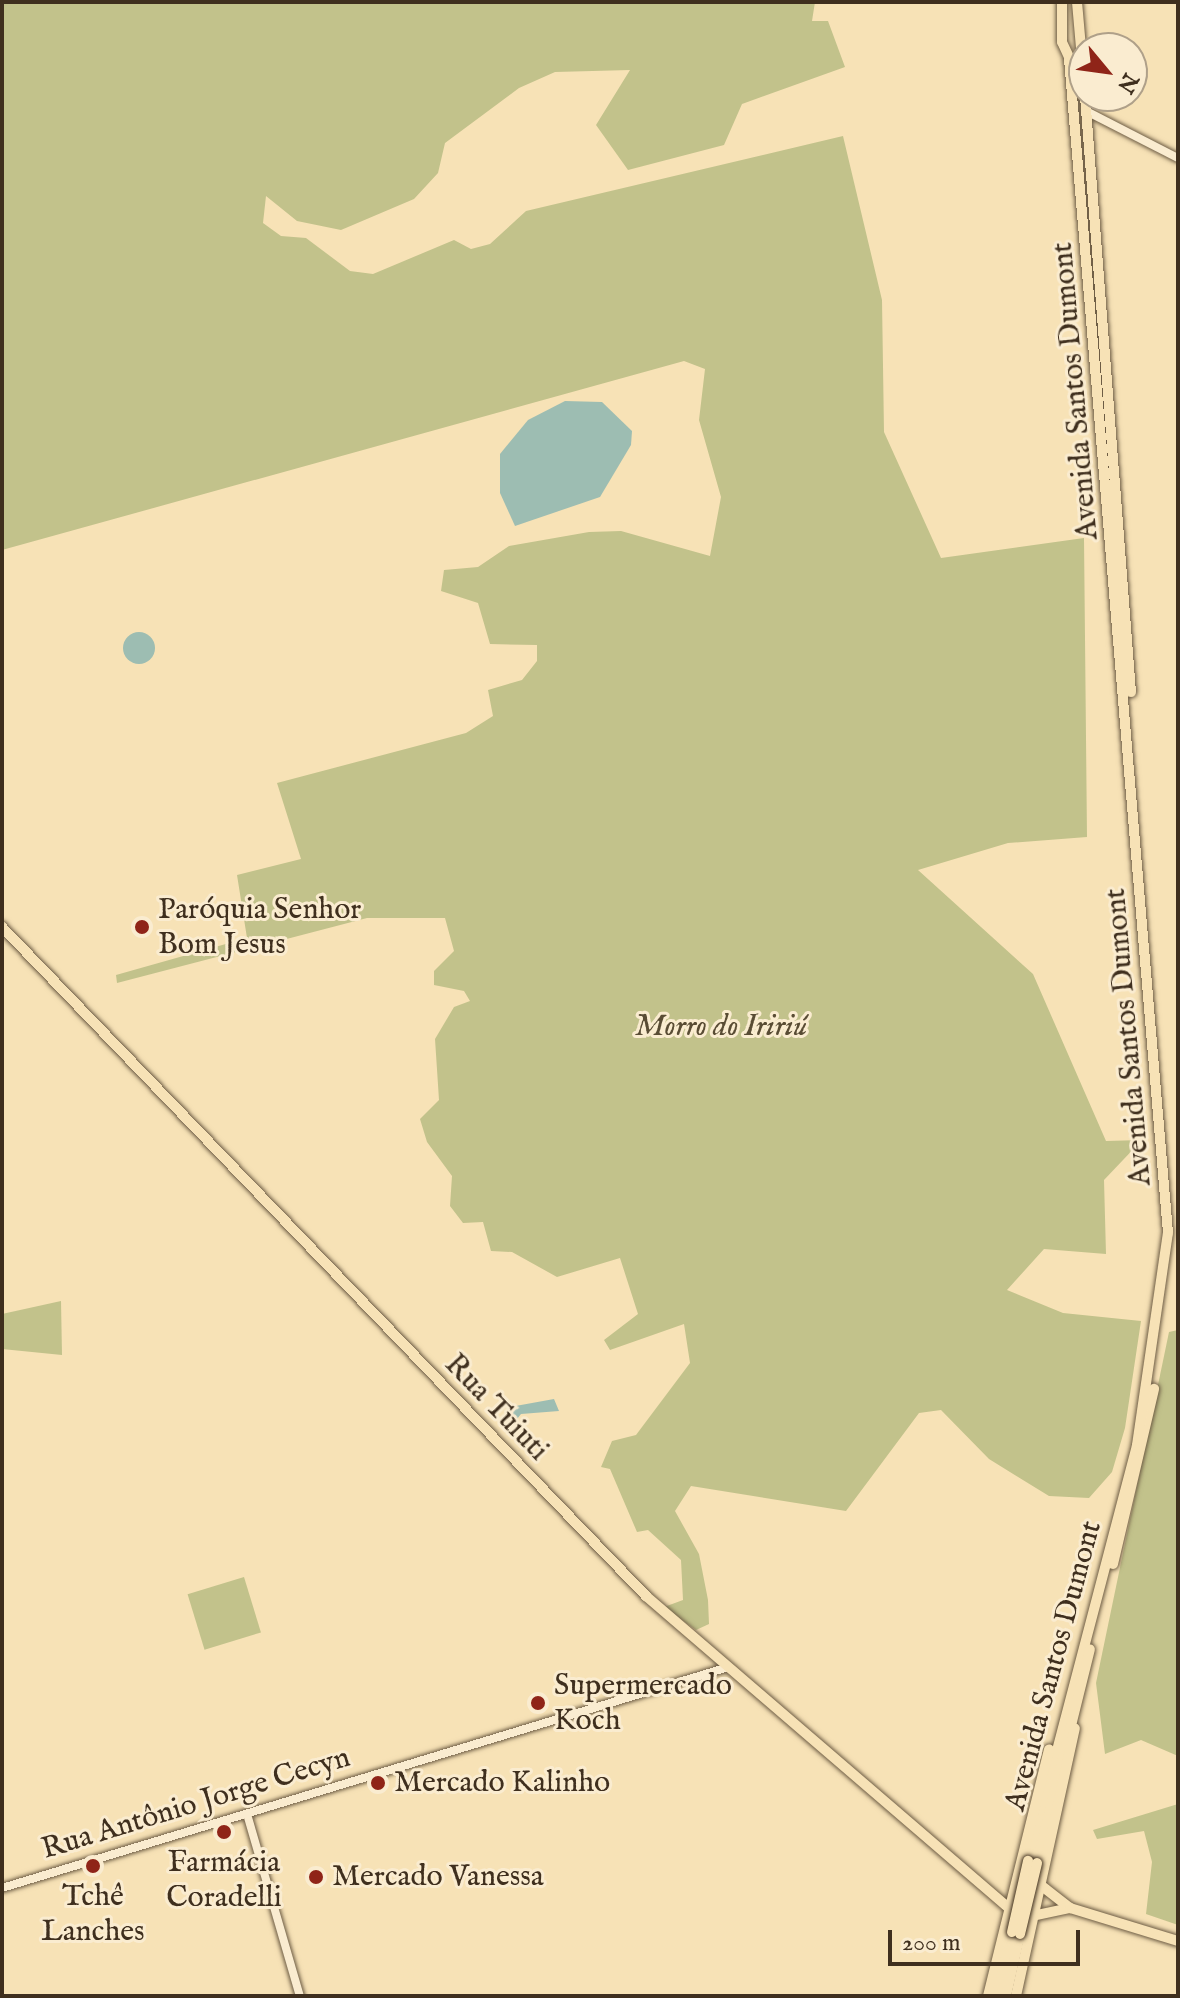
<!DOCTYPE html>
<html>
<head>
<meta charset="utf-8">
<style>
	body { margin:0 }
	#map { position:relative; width:1180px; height:1998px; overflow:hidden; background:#f7e2b6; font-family:"IM FELL English",serif }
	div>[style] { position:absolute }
	.green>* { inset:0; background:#c2c28b; transform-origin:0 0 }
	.water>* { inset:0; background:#9dbdb2 }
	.round { border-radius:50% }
	.roads { filter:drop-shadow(0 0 2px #6d5c44) drop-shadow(0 0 2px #6d5c44) }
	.minor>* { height:8px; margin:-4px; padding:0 4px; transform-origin:4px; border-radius:4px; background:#faecd0 }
	.major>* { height:10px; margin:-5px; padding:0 5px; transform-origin:5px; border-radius:5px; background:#f7e2b6 }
	.bridges { filter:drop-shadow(0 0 2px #3f2f1e) drop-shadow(0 0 2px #3f2f1e) }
	.major-bridge>* { height:10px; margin:-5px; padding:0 5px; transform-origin:5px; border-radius:5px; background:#f7e2b6 }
	.dots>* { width:22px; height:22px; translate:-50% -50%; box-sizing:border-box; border:4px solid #faecd0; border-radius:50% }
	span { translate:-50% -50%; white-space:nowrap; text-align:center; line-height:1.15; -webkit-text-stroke:6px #faecd0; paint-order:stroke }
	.street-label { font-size:30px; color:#3f2f1e }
	.poi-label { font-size:30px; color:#3f2f1e }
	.left { translate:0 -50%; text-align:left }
	.park-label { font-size:30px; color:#594c34; font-style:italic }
	.frame { position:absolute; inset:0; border:4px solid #3f2f1e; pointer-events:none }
	.north { position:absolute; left:1068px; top:32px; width:80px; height:80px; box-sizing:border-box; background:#faecd0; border:2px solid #afa089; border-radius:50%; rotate:119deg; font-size:22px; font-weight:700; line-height:32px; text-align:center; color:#3f2f1e }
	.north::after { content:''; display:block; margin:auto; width:28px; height:36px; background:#8f2418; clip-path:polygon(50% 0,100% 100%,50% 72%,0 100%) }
	.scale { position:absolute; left:888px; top:1930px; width:192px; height:36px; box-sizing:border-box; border:4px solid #3f2f1e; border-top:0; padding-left:10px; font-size:24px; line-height:28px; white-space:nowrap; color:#3f2f1e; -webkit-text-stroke:6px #faecd0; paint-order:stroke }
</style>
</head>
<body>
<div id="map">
	<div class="green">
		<i style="clip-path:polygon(2px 2px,815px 2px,812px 21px,828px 21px,845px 67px,742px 104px,724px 145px,628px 170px,596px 125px,630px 70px,555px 72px,519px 88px,445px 143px,438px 173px,414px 199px,341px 230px,297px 221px,266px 196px,263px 223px,281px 236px,306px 238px,350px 271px,373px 274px,454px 240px,471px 249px,490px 244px,526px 211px,843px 136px,882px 300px,884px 432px,941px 558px,1084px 538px,1087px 837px,1008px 843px,918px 870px,1033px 974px,1106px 1141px,1142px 1140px,1104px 1180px,1106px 1254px,1044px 1249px,1007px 1290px,1063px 1313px,1141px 1321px,1125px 1428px,1112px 1472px,1089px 1498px,1049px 1496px,989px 1459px,941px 1410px,919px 1413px,846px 1511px,691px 1486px,675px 1511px,699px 1554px,708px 1600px,709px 1624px,696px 1630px,664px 1607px,683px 1600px,681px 1560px,648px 1530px,637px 1532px,610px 1469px,601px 1467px,612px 1441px,636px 1435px,690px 1363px,684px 1324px,610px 1350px,604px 1340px,638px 1314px,620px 1258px,557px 1277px,512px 1252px,491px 1251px,483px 1222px,463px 1223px,450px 1206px,452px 1176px,427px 1142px,420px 1119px,439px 1100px,435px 1039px,454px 1007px,470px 1001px,464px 991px,434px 985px,434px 971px,454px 951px,445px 918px,367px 918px,117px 983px,116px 975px,247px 938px,237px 875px,301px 859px,277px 783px,466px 733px,493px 716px,488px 690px,522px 680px,537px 661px,537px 645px,490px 644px,478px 603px,441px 591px,444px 570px,478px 567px,509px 546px,589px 532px,621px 531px,710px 556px,721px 497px,699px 420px,705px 369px,684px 361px,2px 550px)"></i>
		<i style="clip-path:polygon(61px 1301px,62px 1355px,2px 1349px,2px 1314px)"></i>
		<i style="clip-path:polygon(1178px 1330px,1178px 1756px,1141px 1740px,1105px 1754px,1096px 1683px,1169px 1332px)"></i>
		<i style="left:244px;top:1577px;width:58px;height:59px;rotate:73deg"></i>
		<i style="clip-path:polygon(1178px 1804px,1178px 1925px,1146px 1914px,1152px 1862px,1144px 1831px,1097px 1839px,1093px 1830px)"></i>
	</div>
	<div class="water">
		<i style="clip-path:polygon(565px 401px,602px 402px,632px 431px,631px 445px,600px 497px,515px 526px,500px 493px,500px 454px,528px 420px)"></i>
		<i class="round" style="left:123px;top:632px;width:32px;height:32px"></i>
		<i style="clip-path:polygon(554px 1399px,559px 1411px,521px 1414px,509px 1429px,500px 1427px,510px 1407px)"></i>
	</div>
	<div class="roads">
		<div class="minor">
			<i style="left:1086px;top:111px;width:103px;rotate:27.1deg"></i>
			<i style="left:247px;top:1814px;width:190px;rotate:73.8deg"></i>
			<i style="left:2px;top:1888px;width:756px;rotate:-16.92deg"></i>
		</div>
		<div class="major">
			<i style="left:1062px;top:2px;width:40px;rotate:90deg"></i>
			<i style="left:1062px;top:42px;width:21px;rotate:65deg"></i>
			<i style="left:1077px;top:2px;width:80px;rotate:85deg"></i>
			<i style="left:1085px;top:96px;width:598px;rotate:85.59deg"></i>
			<i style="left:2px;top:927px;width:929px;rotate:46.09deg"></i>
			<i style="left:646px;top:1596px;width:485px;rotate:40.7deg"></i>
			<i style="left:1014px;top:1912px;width:14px;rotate:21deg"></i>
			<i style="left:1027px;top:1917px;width:44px;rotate:-11.8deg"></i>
			<i style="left:1113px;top:1564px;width:180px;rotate:-76.8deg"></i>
			<i style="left:1028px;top:1861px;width:430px;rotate:-75.3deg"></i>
			<i style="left:1137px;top:1445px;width:214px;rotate:-81.7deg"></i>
			<i style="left:1168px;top:1233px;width:1179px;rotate:-94.82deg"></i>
			<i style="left:1037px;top:1863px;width:220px;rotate:-76.1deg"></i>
			<i style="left:1038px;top:1883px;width:41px;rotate:38deg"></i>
			<i style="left:1070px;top:1908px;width:113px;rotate:17deg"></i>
			<i style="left:988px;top:1996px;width:254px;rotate:-76.1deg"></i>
			<i style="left:997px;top:1996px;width:66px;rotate:-76.8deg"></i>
			<i style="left:1006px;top:1996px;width:64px;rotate:-77.3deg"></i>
			<i style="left:1016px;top:1996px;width:274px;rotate:-77.6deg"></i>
		</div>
	</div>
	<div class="bridges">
		<div class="major-bridge">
			<i style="left:1012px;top:1932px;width:73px;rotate:-77.3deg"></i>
			<i style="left:1020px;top:1934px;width:73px;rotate:-76.5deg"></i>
		</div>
	</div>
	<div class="dots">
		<i style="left:142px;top:927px;background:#8f2418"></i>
		<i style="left:538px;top:1703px;background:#8f2418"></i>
		<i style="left:378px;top:1783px;background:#8f2418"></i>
		<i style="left:224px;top:1832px;background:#8f2418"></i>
		<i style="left:93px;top:1866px;background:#8f2418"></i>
		<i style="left:316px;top:1877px;background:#8f2418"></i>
	</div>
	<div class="street-label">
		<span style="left:1076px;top:391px;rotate:-95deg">Avenida Santos Dumont</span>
		<span style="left:1129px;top:1037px;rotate:-95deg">Avenida Santos Dumont</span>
		<span style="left:496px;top:1408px;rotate:46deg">Rua Tuiuti</span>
		<span style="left:1054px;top:1666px;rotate:-75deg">Avenida Santos Dumont</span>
		<span style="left:196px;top:1804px;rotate:-17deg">Rua Antônio Jorge Cecyn</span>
	</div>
	<div class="poi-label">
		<span class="left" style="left:158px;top:927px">Paróquia Senhor<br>Bom Jesus</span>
		<span class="left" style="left:554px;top:1703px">Supermercado<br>Koch</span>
		<span class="left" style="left:394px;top:1783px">Mercado Kalinho</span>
		<span style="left:224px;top:1880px">Farmácia<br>Coradelli</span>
		<span class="left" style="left:332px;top:1877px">Mercado Vanessa</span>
		<span style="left:93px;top:1914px">Tchê<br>Lanches</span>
	</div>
	<div class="park-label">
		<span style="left:721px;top:1027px">Morro do Iririú</span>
	</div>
	<div class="frame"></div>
	<div class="north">N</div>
	<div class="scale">200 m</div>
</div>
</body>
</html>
